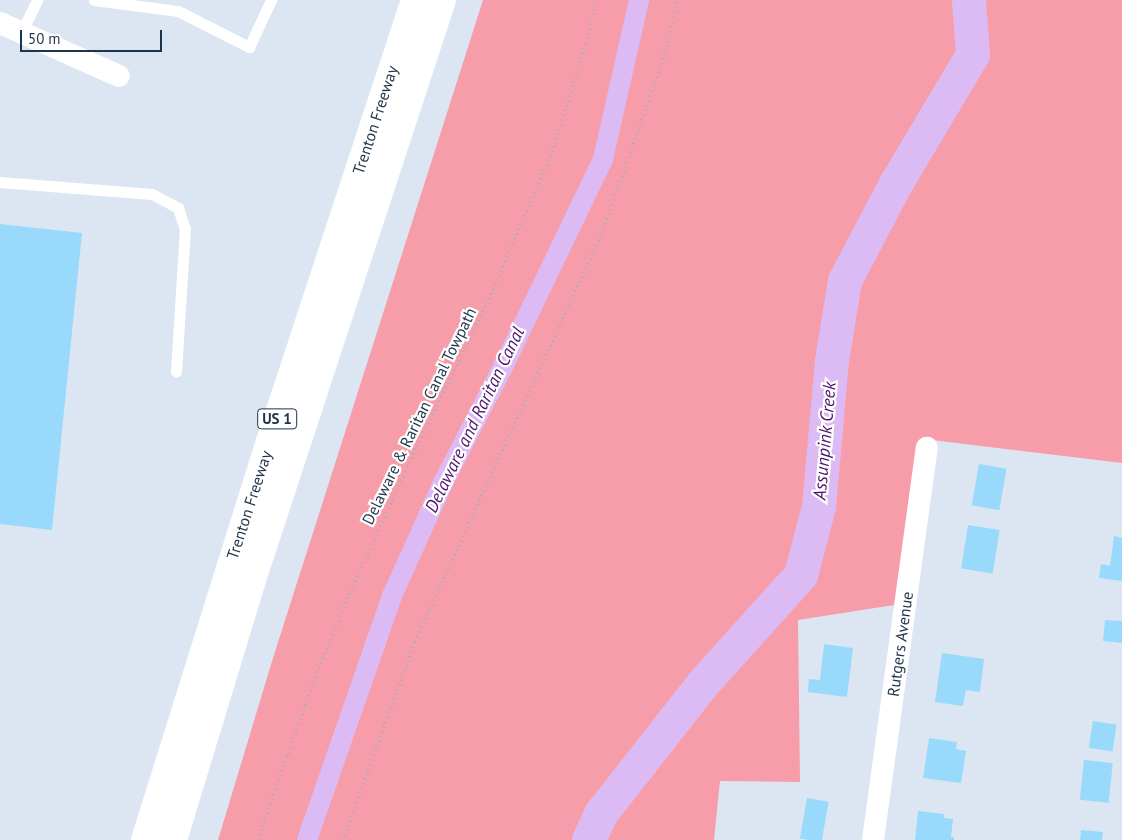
<!DOCTYPE html>
<html>
<head>
<meta charset="utf-8">
<style>
	body { margin:0 }
	#map { position:relative; width:1122px; height:840px; overflow:hidden; background:#dbe6f2; font-family:"PT Sans",sans-serif }
	div>[style] { position:absolute }
	.green>* { inset:0; background:#f79da9 }
	.canal>* { height:20px; margin:-10px; padding:0 10px; transform-origin:10px; border-radius:10px; background:#dcbbf4 }
	.river>* { height:34px; margin:-17px; padding:0 17px; transform-origin:17px; border-radius:17px; background:#dcbbf4 }
	.building>* { inset:0; background:#99dafc; transform-origin:0 0 }
	.path>* { height:3px; margin-top:-1.5px; transform-origin:0; background:repeating-linear-gradient(90deg,#a0aebe 0 1px,transparent 0 5px) }
	.service>* { height:11px; margin:-5.5px; padding:0 5.5px; transform-origin:5.5px; border-radius:5.5px; background:#fff }
	.minor>* { height:22px; margin:-11px; padding:0 11px; transform-origin:11px; border-radius:11px; background:#fff }
	.motorway>* { height:28px; margin:-14px; padding:0 14px; transform-origin:14px; border-radius:14px; background:#fff }
	span { translate:-50% -50%; white-space:nowrap; text-align:center; line-height:1.15; -webkit-text-stroke:4.5px #fff; paint-order:stroke }
	.shield-label span { padding:1px 4px; background:#fff; border:1px solid; border-radius:4px; -webkit-text-stroke-width:0 }
	.shield-label { font-size:15px; color:#1e344b; font-weight:700 }
	.street-label { font-size:16px; color:#1e344b }
	.water-label { font-size:18px; color:#4d1669; font-style:italic }
	.scale { position:absolute; left:20px; top:30px; width:142px; height:22px; box-sizing:border-box; border:2px solid #1e344b; border-top:0; padding-left:6px; font-size:15px; line-height:18px; white-space:nowrap; color:#1e344b; -webkit-text-stroke:4px #fff; paint-order:stroke }
</style>
</head>
<body>
<div id="map">
	<div class="green">
		<i style="clip-path:polygon(483px 0,1122px 0,1122px 463px,932px 440px,894px 605px,798px 620px,800px 782px,720px 781px,714px 840px,218px 840px,273px 658px)"></i>
	</div>
	<div class="canal">
		<i style="left:307px;top:840px;width:258px;rotate:-70.8deg"></i>
		<i style="left:392px;top:596px;width:124px;rotate:-65.7deg"></i>
		<i style="left:443px;top:483px;width:131px;rotate:-62.7deg"></i>
		<i style="left:503px;top:367px;width:231px;rotate:-64.3deg"></i>
		<i style="left:603px;top:159px;width:163px;rotate:-77.2deg"></i>
	</div>
	<div class="river">
		<i style="left:589px;top:840px;width:29px;rotate:-65deg"></i>
		<i style="left:601px;top:814px;width:165px;rotate:-51.9deg"></i>
		<i style="left:703px;top:684px;width:147px;rotate:-48deg"></i>
		<i style="left:801px;top:575px;width:70px;rotate:-75.2deg"></i>
		<i style="left:819px;top:507px;width:147px;rotate:-84.9deg"></i>
		<i style="left:832px;top:361px;width:81px;rotate:-80.8deg"></i>
		<i style="left:845px;top:281px;width:110px;rotate:-62.3deg"></i>
		<i style="left:896px;top:184px;width:150px;rotate:-59.2deg"></i>
		<i style="left:973px;top:55px;width:55px;rotate:-94.2deg"></i>
	</div>
	<div class="building">
		<i style="clip-path:polygon(0 224px,82px 233px,52px 530px,0 524px)"></i>
		<i style="left:979px;top:464px;width:28px;height:42px;rotate:10deg"></i>
		<i style="left:968px;top:525px;width:32px;height:44px;rotate:9deg"></i>
		<i style="clip-path:polygon(1114px 536px,1122px 538px,1122px 581px,1099px 578px,1101px 564px,1110px 566px)"></i>
		<i style="clip-path:polygon(1105px 620px,1122px 621px,1122px 643px,1103px 641px)"></i>
		<i style="clip-path:polygon(824px 644px,853px 648px,847px 697px,808px 692px,809px 679px,820px 680px)"></i>
		<i style="clip-path:polygon(942px 653px,984px 659px,980px 692px,966px 690px,963px 706px,935px 702px)"></i>
		<i style="left:1093px;top:721px;width:24px;height:27px;rotate:9deg"></i>
		<i style="clip-path:polygon(929px 738px,957px 742px,956px 749px,966px 751px,961px 783px,923px 778px)"></i>
		<i style="left:1084px;top:760px;width:29px;height:40px;rotate:6deg"></i>
		<i style="left:807px;top:798px;width:22px;height:41px;rotate:10deg"></i>
		<i style="clip-path:polygon(918px 811px,944px 814px,944px 818px,953px 819px,951px 837px,954px 837px,954px 840px,915px 840px)"></i>
		<i style="clip-path:polygon(1081px 830px,1103px 832px,1102px 840px,1080px 840px)"></i>
	</div>
	<div class="path">
		<i style="left:259px;top:840px;width:23px;rotate:-75deg"></i>
		<i style="left:265px;top:818px;width:155px;rotate:-70.4deg"></i>
		<i style="left:317px;top:672px;width:89px;rotate:-67.5deg"></i>
		<i style="left:351px;top:590px;width:158px;rotate:-65.4deg"></i>
		<i style="left:417px;top:446px;width:159px;rotate:-63.9deg"></i>
		<i style="left:487px;top:303px;width:173px;rotate:-66.8deg"></i>
		<i style="left:555px;top:144px;width:115px;rotate:-73.3deg"></i>
		<i style="left:588px;top:34px;width:35px;rotate:-77deg"></i>
		<i style="left:343px;top:840px;width:212px;rotate:-70.1deg"></i>
		<i style="left:415px;top:641px;width:449px;rotate:-65.4deg"></i>
		<i style="left:602px;top:233px;width:188px;rotate:-70.7deg"></i>
		<i style="left:664px;top:56px;width:58px;rotate:-76deg"></i>
	</div>
	<div class="service">
		<i style="left:94px;top:0;width:85px;rotate:7.5deg"></i>
		<i style="left:178px;top:11px;width:80px;rotate:26.9deg"></i>
		<i style="left:249px;top:47px;width:52px;rotate:-64.9deg"></i>
		<i style="left:21px;top:33px;width:37px;rotate:-64deg"></i>
		<i style="left:0;top:182px;width:152px;rotate:4.5deg"></i>
		<i style="left:152px;top:194px;width:30px;rotate:28deg"></i>
		<i style="left:178px;top:208px;width:22px;rotate:72deg"></i>
		<i style="left:185px;top:229px;width:143px;rotate:93.6deg"></i>
	</div>
	<div class="minor">
		<i style="left:0;top:23px;width:130px;rotate:24deg"></i>
		<i style="left:873px;top:840px;width:396px;rotate:-82.2deg"></i>
	</div>
	<div class="motorway">
		<i style="left:145px;top:840px;width:418px;rotate:-72.6deg"></i>
		<i style="left:270px;top:441px;width:464px;rotate:-71.8deg"></i>
		<i style="left:173px;top:840px;width:269px;rotate:-73.1deg"></i>
		<i style="left:251px;top:583px;width:613px;rotate:-71.86deg"></i>
	</div>
	<div class="shield-label">
		<span style="left:277px;top:419px">US 1</span>
	</div>
	<div class="street-label">
		<span style="left:375px;top:120px;rotate:-72deg">Trenton Freeway</span>
		<span style="left:419px;top:416px;rotate:-64deg">Delaware &amp; Raritan Canal Towpath</span>
		<span style="left:249px;top:505px;rotate:-72deg">Trenton Freeway</span>
		<span style="left:900px;top:644px;rotate:-82deg">Rutgers Avenue</span>
	</div>
	<div class="water-label">
		<span style="left:475px;top:420px;rotate:-64deg">Delaware and Raritan Canal</span>
		<span style="left:825px;top:441px;rotate:-85deg">Assunpink Creek</span>
	</div>
	<div class="scale">50 m</div>
</div>
</body>
</html>
